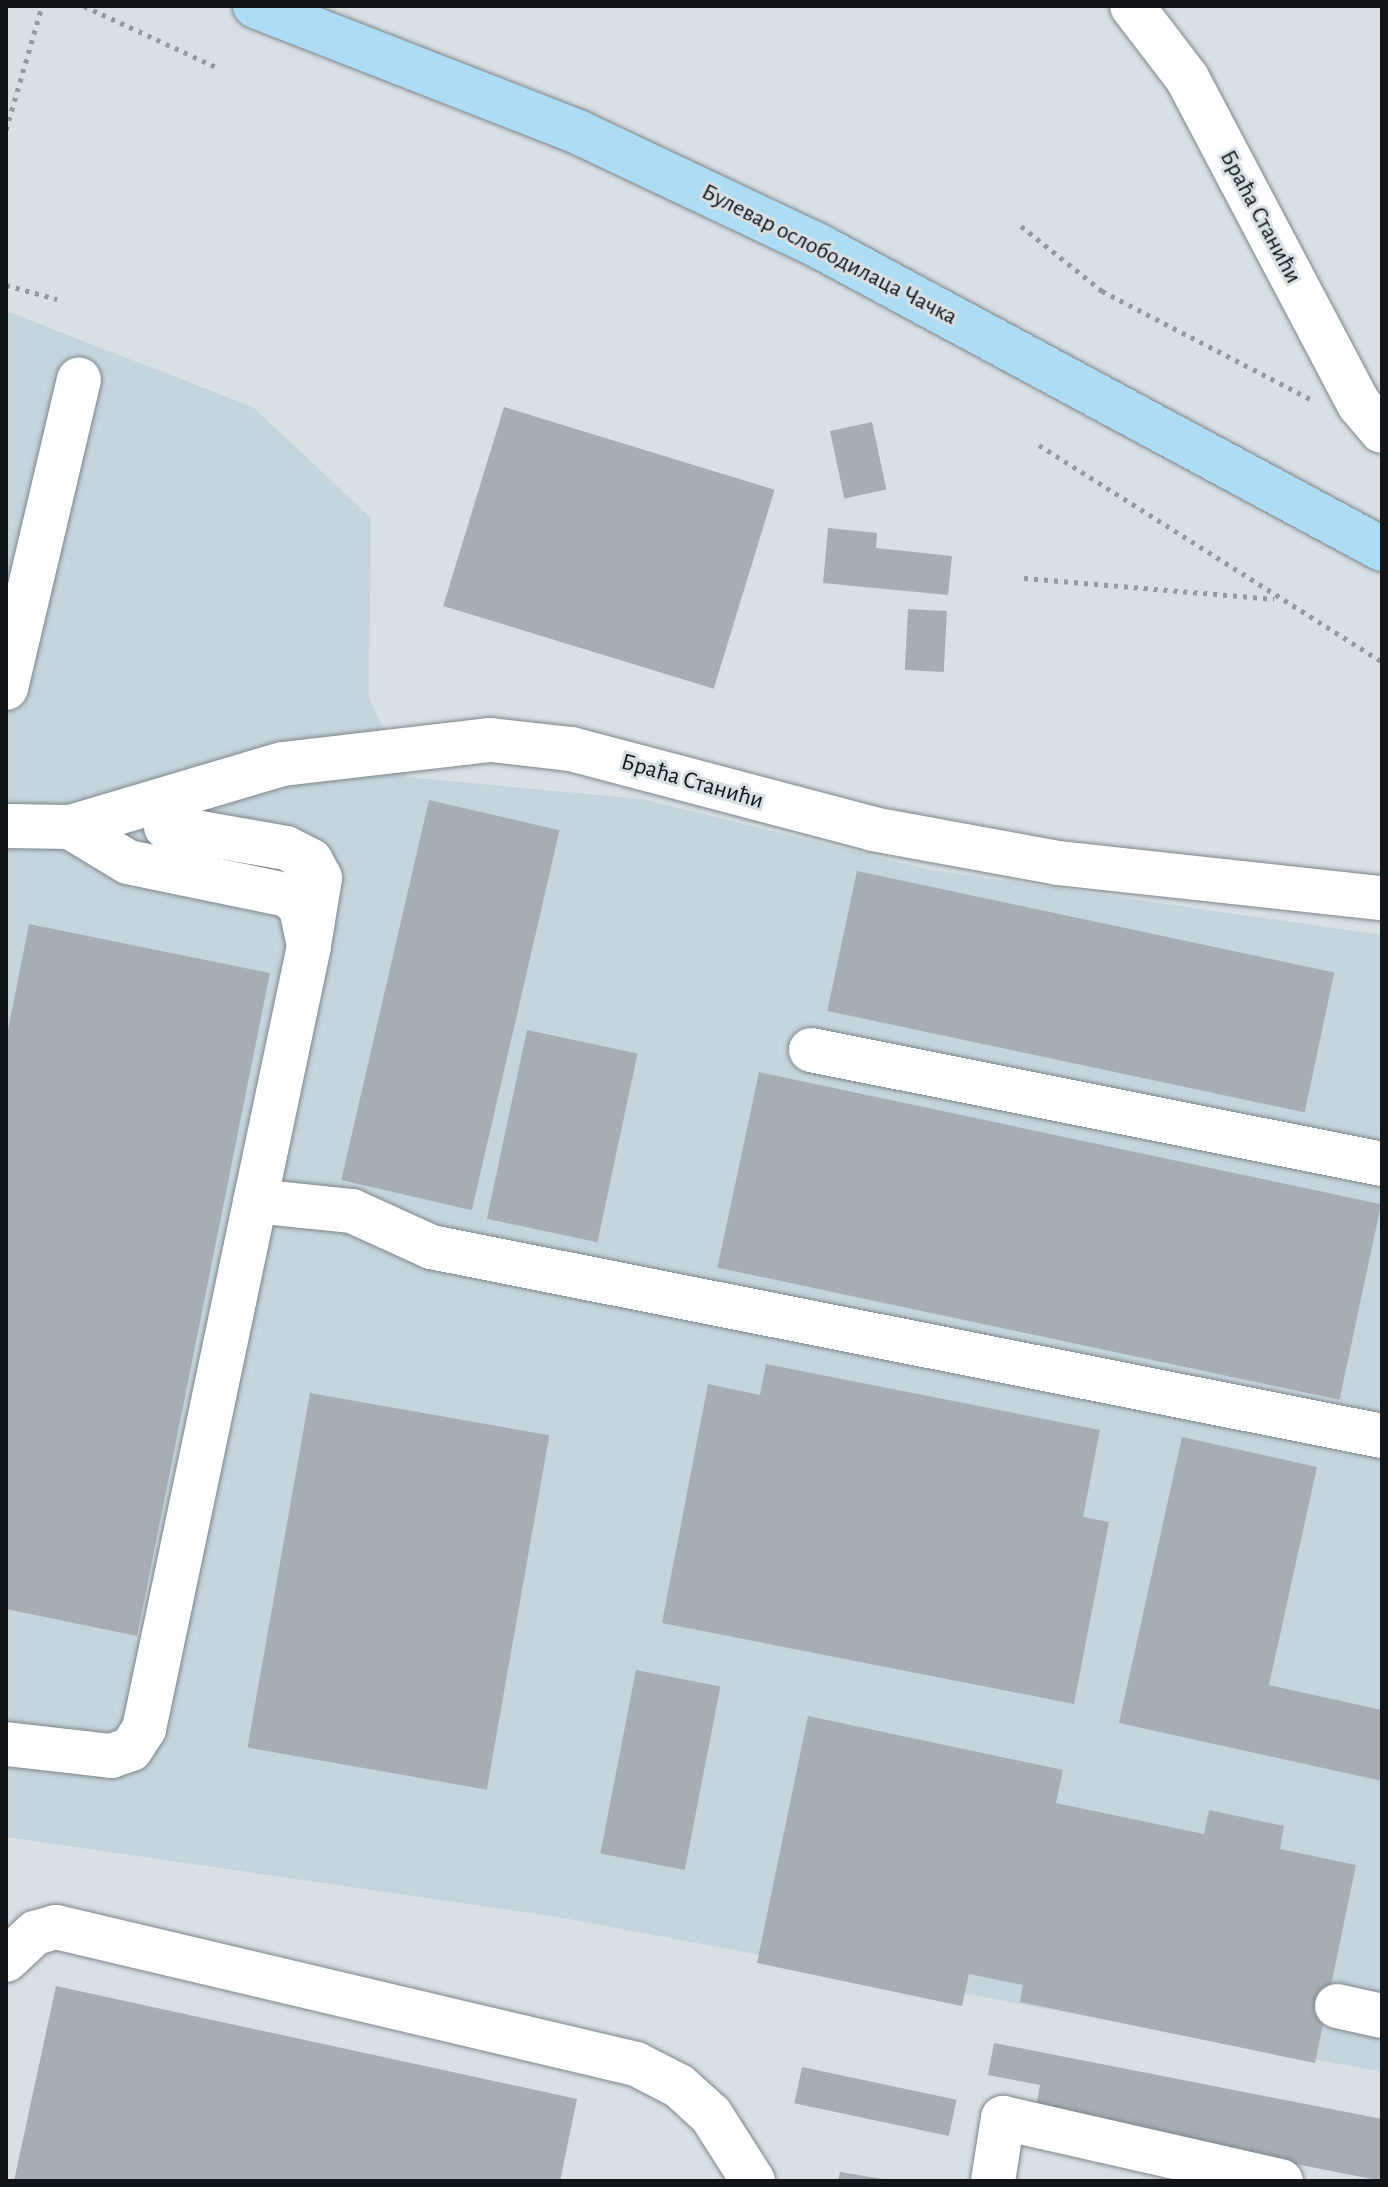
<!DOCTYPE html>
<html>
<head>
<meta charset="utf-8">
<style>
	body { margin:0 }
	#map { position:relative; width:1388px; height:2187px; overflow:hidden; background:#d8e0e4; font-family:"Alegreya Sans",sans-serif }
	div>[style] { position:absolute }
	.built>* { inset:0; background:#c5d5dd }
	.building>* { inset:0; background:#a6aeb3; transform-origin:0 0 }
	.path>* { height:5px; margin-top:-2.5px; transform-origin:0; background:repeating-linear-gradient(90deg,#949a9d 0 4px,transparent 0 10px) }
	.roads { filter:drop-shadow(0 0 2px #7e8589) drop-shadow(0 0 2px #7e8589) }
	.minor>* { height:44px; margin:-22px; padding:0 22px; transform-origin:22px; border-radius:22px; background:#fff }
	.major>* { height:44px; margin:-22px; padding:0 22px; transform-origin:22px; border-radius:22px; background:#acddf5 }
	span { translate:-50% -50%; white-space:nowrap; text-align:center; line-height:1.15; -webkit-text-stroke:6px #d8e0e4; paint-order:stroke }
	.street-label { font-size:24px; color:#121517 }
	.frame { position:absolute; inset:0; border:8px solid #121517; pointer-events:none }
</style>
</head>
<body>
<div id="map">
	<div class="built">
		<i style="clip-path:polygon(6px 311px,253px 407px,371px 518px,369px 698px,407px 777px,642px 799px,931px 870px,1382px 935px,1382px 2072px,552px 1916px,6px 1837px)"></i>
	</div>
	<div class="building">
		<i style="left:504px;top:407px;width:283px;height:208px;rotate:17deg"></i>
		<i style="left:872px;top:422px;width:69px;height:43px;rotate:78deg"></i>
		<i style="clip-path:polygon(828px 528px,877px 533px,876px 548px,952px 556px,948px 595px,823px 583px)"></i>
		<i style="left:908px;top:609px;width:39px;height:61px;rotate:3deg"></i>
		<i style="left:429px;top:800px;width:134px;height:390px;rotate:13deg"></i>
		<i style="left:857px;top:871px;width:488px;height:143px;rotate:12deg"></i>
		<i style="clip-path:polygon(29px 924px,270px 973px,137px 1636px,6px 1609px,6px 1040px)"></i>
		<i style="left:527px;top:1030px;width:113px;height:193px;rotate:12deg"></i>
		<i style="left:759px;top:1072px;width:636px;height:200px;rotate:12deg"></i>
		<i style="clip-path:polygon(766px 1364px,1100px 1430px,1083px 1517px,1109px 1522px,1074px 1704px,662px 1623px,708px 1384px,760px 1395px)"></i>
		<i style="left:310px;top:1393px;width:243px;height:360px;rotate:10deg"></i>
		<i style="clip-path:polygon(1182px 1437px,1317px 1467px,1269px 1685px,1382px 1710px,1382px 1781px,1119px 1723px)"></i>
		<i style="left:636px;top:1670px;width:86px;height:187px;rotate:11deg"></i>
		<i style="clip-path:polygon(808px 1716px,1063px 1770px,1056px 1803px,1204px 1834px,1209px 1810px,1284px 1826px,1280px 1849px,1356px 1865px,1315px 2063px,1020px 2002px,1023px 1985px,969px 1974px,962px 2006px,757px 1963px)"></i>
		<i style="clip-path:polygon(56px 1986px,577px 2099px,560px 2181px,14px 2181px)"></i>
		<i style="clip-path:polygon(994px 2043px,1382px 2119px,1382px 2181px,1035px 2113px,1040px 2085px,988px 2075px)"></i>
		<i style="left:802px;top:2067px;width:158px;height:37px;rotate:12deg"></i>
		<i style="clip-path:polygon(840px 2172px,883px 2179px,883px 2181px,838px 2181px)"></i>
	</div>
	<div class="path">
		<i style="left:84px;top:6px;width:145px;rotate:24.8deg"></i>
		<i style="left:6px;top:130px;width:129px;rotate:-73.8deg"></i>
		<i style="left:1021px;top:226px;width:104px;rotate:38.7deg"></i>
		<i style="left:1102px;top:291px;width:234px;rotate:27.4deg"></i>
		<i style="left:6px;top:285px;width:53px;rotate:15.4deg"></i>
		<i style="left:1039px;top:445px;width:406px;rotate:32.3deg"></i>
		<i style="left:1024px;top:578px;width:251px;rotate:4.8deg"></i>
	</div>
	<div class="roads">
		<div class="minor">
			<i style="left:1132px;top:6px;width:91px;rotate:52.6deg"></i>
			<i style="left:1187px;top:78px;width:369px;rotate:62.2deg"></i>
			<i style="left:1359px;top:404px;width:35px;rotate:50deg"></i>
			<i style="left:6px;top:688px;width:317px;rotate:-76.7deg"></i>
			<i style="left:6px;top:826px;width:64px;rotate:0.9deg"></i>
			<i style="left:70px;top:827px;width:222px;rotate:-16.5deg"></i>
			<i style="left:283px;top:764px;width:209px;rotate:-6.6deg"></i>
			<i style="left:491px;top:740px;width:81px;rotate:6.4deg"></i>
			<i style="left:571px;top:749px;width:312px;rotate:14.8deg"></i>
			<i style="left:873px;top:829px;width:188px;rotate:10.4deg"></i>
			<i style="left:1058px;top:863px;width:326px;rotate:6.2deg"></i>
			<i style="left:166px;top:827px;width:122px;rotate:9.9deg"></i>
			<i style="left:286px;top:848px;width:28px;rotate:27deg"></i>
			<i style="left:311px;top:861px;width:19px;rotate:62deg"></i>
			<i style="left:320px;top:878px;width:62px;rotate:99.3deg"></i>
			<i style="left:811px;top:1050px;width:582px;rotate:11.29deg"></i>
			<i style="left:255px;top:1201px;width:98px;rotate:5.9deg"></i>
			<i style="left:352px;top:1211px;width:87px;rotate:24.5deg"></i>
			<i style="left:431px;top:1247px;width:970px;rotate:11.24deg"></i>
			<i style="left:6px;top:1744px;width:106px;rotate:6.5deg"></i>
			<i style="left:111px;top:1756px;width:21px;rotate:-19deg"></i>
			<i style="left:131px;top:1749px;width:24px;rotate:-57deg"></i>
			<i style="left:144px;top:1729px;width:800px;rotate:-78.1deg"></i>
			<i style="left:309px;top:946px;width:40px;rotate:-102deg"></i>
			<i style="left:301px;top:907px;width:18px;rotate:-139deg"></i>
			<i style="left:287px;top:895px;width:162px;rotate:-168.3deg"></i>
			<i style="left:128px;top:862px;width:68px;rotate:-148.9deg"></i>
			<i style="left:6px;top:1960px;width:40px;rotate:-43deg"></i>
			<i style="left:35px;top:1933px;width:22px;rotate:-16deg"></i>
			<i style="left:56px;top:1927px;width:596px;rotate:13.29deg"></i>
			<i style="left:636px;top:2064px;width:48px;rotate:27.1deg"></i>
			<i style="left:679px;top:2086px;width:43px;rotate:42.2deg"></i>
			<i style="left:711px;top:2115px;width:78px;rotate:57.5deg"></i>
			<i style="left:1337px;top:2006px;width:46px;rotate:12.5deg"></i>
			<i style="left:993px;top:2181px;width:64px;rotate:-81deg"></i>
			<i style="left:1003px;top:2118px;width:285px;rotate:12.8deg"></i>
		</div>
		<div class="major">
			<i style="left:255px;top:6px;width:349px;rotate:21.3deg"></i>
			<i style="left:580px;top:133px;width:260px;rotate:25.3deg"></i>
			<i style="left:815px;top:244px;width:644px;rotate:28.28deg"></i>
		</div>
	</div>
	<div class="street-label">
		<span style="left:1260px;top:217px;rotate:62deg">Браћа Станићи</span>
		<span style="left:829px;top:255px;rotate:27deg">Булевар ослободилаца Чачка</span>
		<span style="left:692px;top:782px;rotate:16deg">Браћа Станићи</span>
	</div>
	<div class="frame"></div>
</div>
</body>
</html>
